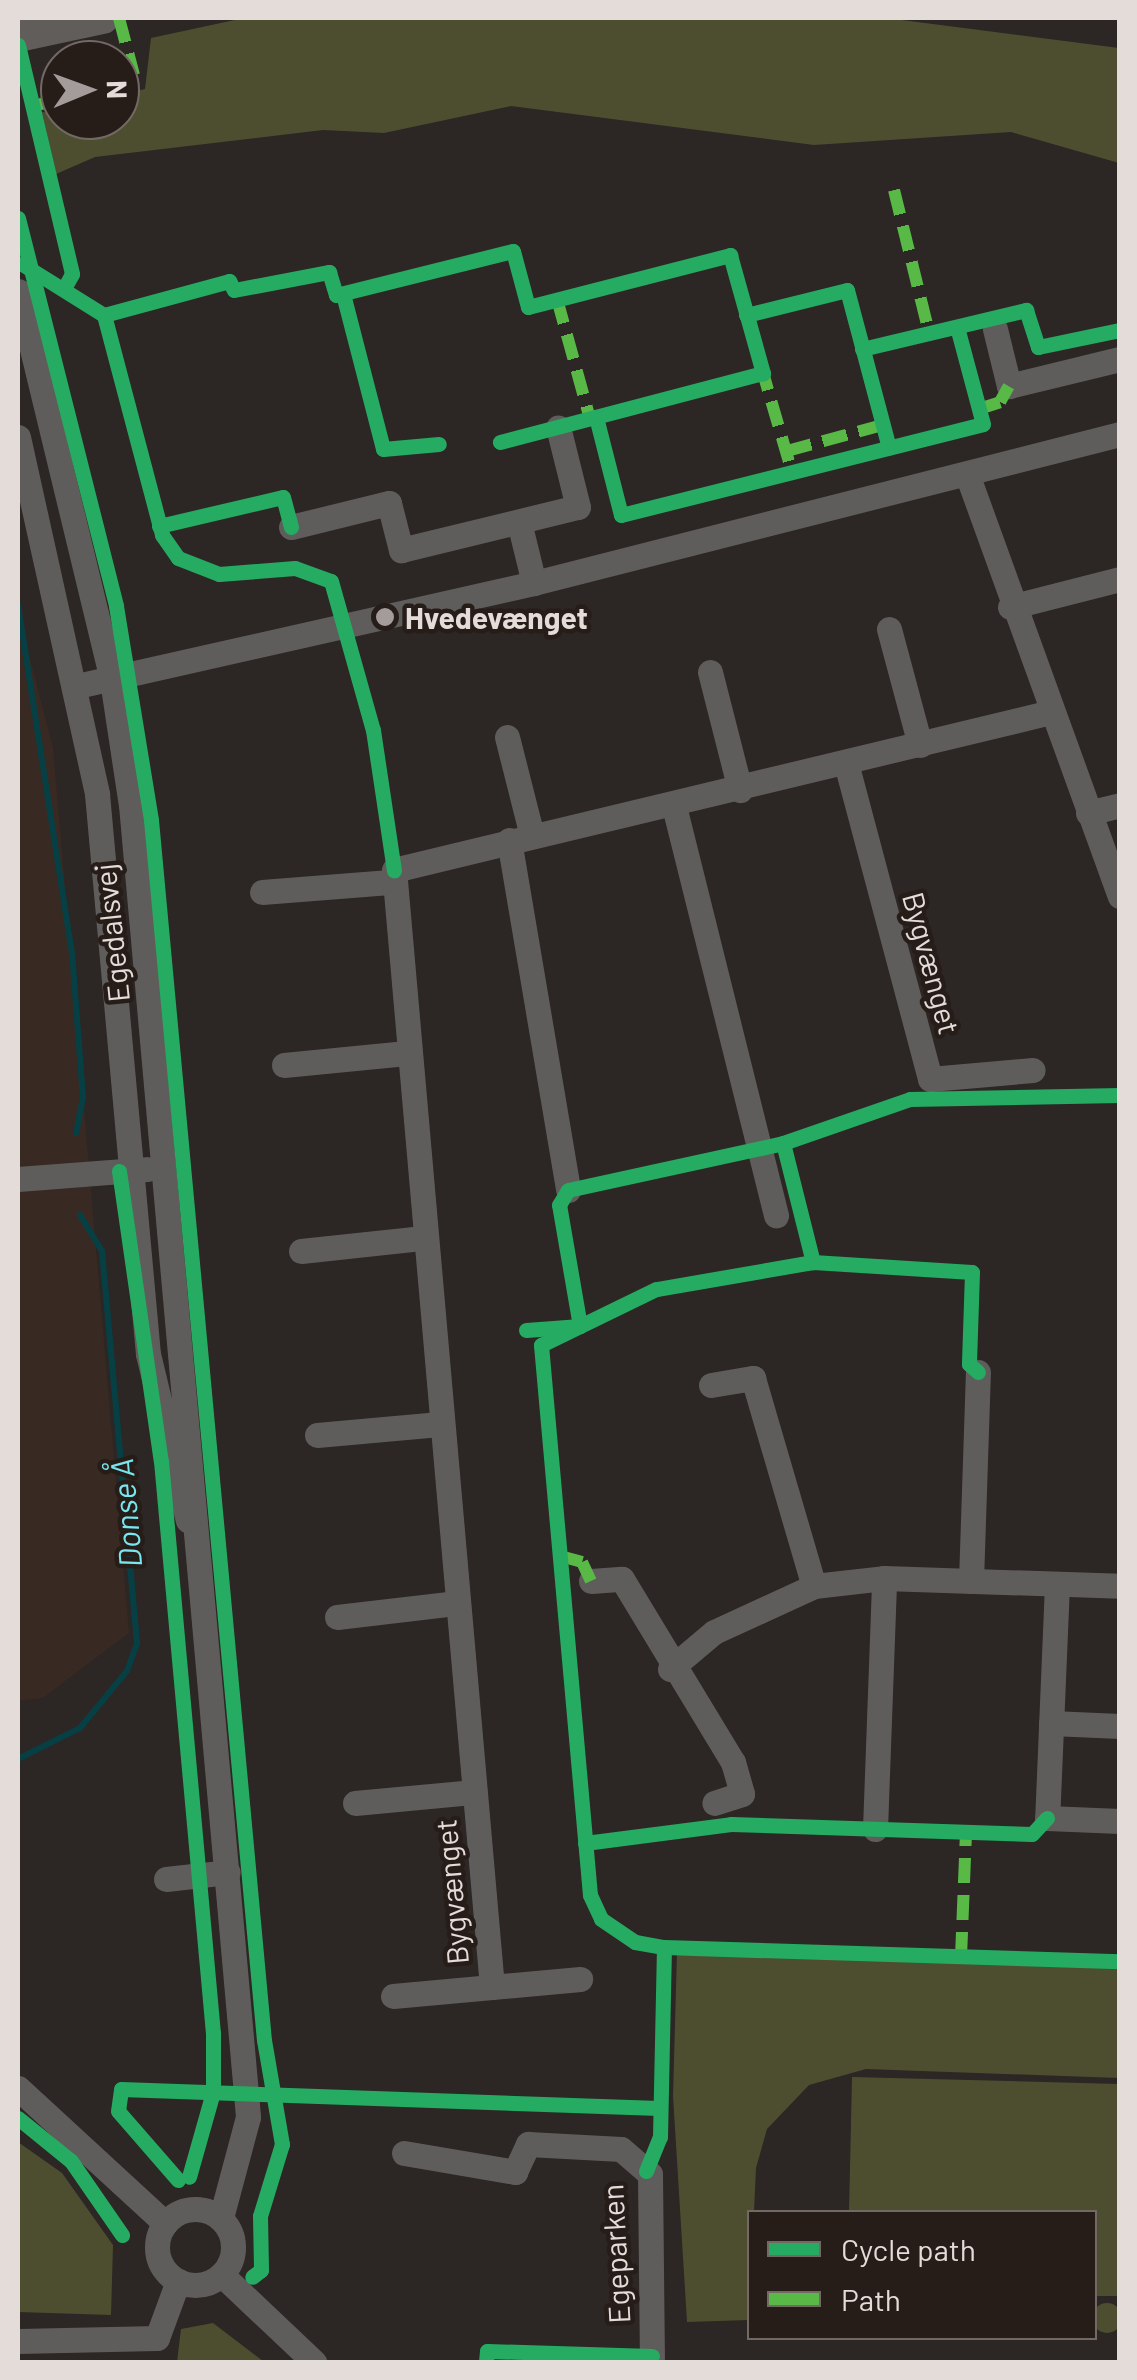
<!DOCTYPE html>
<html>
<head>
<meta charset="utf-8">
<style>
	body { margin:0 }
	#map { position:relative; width:1137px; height:2380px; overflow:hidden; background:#2c2624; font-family:Barlow,sans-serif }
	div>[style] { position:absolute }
	.built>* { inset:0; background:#382922 }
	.green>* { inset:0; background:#4d4e30 }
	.round { border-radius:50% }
	.stream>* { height:6px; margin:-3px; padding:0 3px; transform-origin:3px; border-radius:3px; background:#074044 }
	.minor>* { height:25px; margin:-12.5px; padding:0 12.5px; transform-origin:12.5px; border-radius:12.5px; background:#5f5d5b }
	.minor>.ring { margin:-12.5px; padding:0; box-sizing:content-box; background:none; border:25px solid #5f5d5b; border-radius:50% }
	.major>* { height:32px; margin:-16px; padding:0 16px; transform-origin:16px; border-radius:16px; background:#615d5b }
	.quiet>* { height:12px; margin-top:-6px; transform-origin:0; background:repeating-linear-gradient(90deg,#58b947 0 25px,transparent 0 37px) }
	.cycleway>* { height:15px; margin:-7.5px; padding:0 7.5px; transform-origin:7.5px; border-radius:7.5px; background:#26ab63 }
	.dots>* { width:28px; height:28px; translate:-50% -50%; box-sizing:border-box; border:5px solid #261c18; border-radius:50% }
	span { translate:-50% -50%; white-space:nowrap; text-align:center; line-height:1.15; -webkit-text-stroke:9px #261c18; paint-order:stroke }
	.poi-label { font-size:30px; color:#e3dcd9; font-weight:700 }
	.left { translate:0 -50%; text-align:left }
	.street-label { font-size:30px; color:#e3dcd9 }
	.water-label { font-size:32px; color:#77e6ee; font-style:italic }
	.frame { position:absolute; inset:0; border:20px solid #e3dcd9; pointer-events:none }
	.legend { position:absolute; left:747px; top:2210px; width:350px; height:130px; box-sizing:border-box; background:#261c18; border:2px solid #726965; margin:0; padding:12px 18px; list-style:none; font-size:30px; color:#e3dcd9 }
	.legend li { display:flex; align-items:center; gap:20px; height:50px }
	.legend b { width:50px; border:2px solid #726965 }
	.north { position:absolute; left:40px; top:40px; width:100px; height:100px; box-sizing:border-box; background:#261c18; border:2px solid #726965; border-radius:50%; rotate:89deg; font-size:28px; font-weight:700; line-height:40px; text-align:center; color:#e3dcd9 }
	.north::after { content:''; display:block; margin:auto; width:35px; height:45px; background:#a39c9a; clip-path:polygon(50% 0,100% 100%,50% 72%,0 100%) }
</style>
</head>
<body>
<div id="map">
	<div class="built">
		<i style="clip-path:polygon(18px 613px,53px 747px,129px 1633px,43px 1698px,18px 1701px)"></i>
	</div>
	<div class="green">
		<i style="clip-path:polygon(244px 18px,886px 18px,1119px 48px,1119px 163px,1011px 132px,814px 145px,511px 106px,384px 133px,323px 130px,95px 157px,56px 174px,42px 112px,120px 120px,120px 95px,145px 89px,151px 38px)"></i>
		<i style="clip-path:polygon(677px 1952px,1119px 1968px,1119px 2078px,866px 2069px,809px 2085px,767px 2129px,756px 2168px,749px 2320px,687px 2322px,673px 2096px)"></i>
		<i style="clip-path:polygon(852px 2077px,1119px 2084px,1119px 2296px,1095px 2296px,1094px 2212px,849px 2212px)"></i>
		<i style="clip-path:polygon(18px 2142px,62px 2173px,113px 2245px,111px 2315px,18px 2312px)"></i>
		<i class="round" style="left:1092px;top:2303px;width:30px;height:30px"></i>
		<i style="clip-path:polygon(213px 2323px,263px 2361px,264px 2362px,177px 2362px,181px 2329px)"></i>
	</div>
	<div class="stream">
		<i style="left:18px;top:605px;width:351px;rotate:81.2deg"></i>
		<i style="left:72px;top:952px;width:145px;rotate:85.7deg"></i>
		<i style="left:83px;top:1097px;width:37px;rotate:101deg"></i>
		<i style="left:18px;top:1759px;width:69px;rotate:-26.6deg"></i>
		<i style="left:80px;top:1728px;width:74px;rotate:-50.5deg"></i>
		<i style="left:127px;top:1671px;width:30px;rotate:-70deg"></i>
		<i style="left:137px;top:1643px;width:394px;rotate:-95.1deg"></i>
		<i style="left:102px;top:1251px;width:42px;rotate:-121.4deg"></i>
	</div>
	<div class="minor">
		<i style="left:18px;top:291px;width:400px;rotate:76.4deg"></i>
		<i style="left:112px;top:680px;width:126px;rotate:81.4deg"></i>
		<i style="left:131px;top:805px;width:1317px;rotate:84.9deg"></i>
		<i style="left:248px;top:2117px;width:105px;rotate:105deg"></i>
		<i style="left:995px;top:329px;width:59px;rotate:76.2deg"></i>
		<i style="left:1009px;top:386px;width:114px;rotate:-13.7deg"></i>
		<i style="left:18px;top:437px;width:366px;rotate:77.5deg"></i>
		<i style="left:97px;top:794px;width:562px;rotate:84.8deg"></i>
		<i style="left:148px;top:1354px;width:171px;rotate:76.5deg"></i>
		<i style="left:967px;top:474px;width:449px;rotate:70.1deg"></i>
		<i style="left:519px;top:522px;width:63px;rotate:76.2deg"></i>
		<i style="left:291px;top:527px;width:101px;rotate:-13.8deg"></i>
		<i style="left:389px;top:503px;width:49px;rotate:75.7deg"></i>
		<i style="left:401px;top:550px;width:182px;rotate:-13.7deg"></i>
		<i style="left:578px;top:507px;width:82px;rotate:-104deg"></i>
		<i style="left:1010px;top:607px;width:114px;rotate:-14.3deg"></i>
		<i style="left:889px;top:629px;width:120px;rotate:75deg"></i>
		<i style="left:710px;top:672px;width:122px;rotate:75.7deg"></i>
		<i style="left:77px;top:686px;width:468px;rotate:-12.7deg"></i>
		<i style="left:534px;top:583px;width:605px;rotate:-14.27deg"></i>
		<i style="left:507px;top:737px;width:102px;rotate:75.8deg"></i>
		<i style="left:846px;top:763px;width:327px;rotate:75.1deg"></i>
		<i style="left:930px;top:1079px;width:103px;rotate:-5deg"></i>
		<i style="left:674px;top:806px;width:422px;rotate:76deg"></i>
		<i style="left:1088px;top:813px;width:33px;rotate:-14deg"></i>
		<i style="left:509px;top:840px;width:355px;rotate:80.4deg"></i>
		<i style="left:262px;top:892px;width:128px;rotate:-4.5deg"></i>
		<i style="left:284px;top:1065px;width:123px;rotate:-5.6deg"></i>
		<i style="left:18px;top:1179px;width:129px;rotate:-4.4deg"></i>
		<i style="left:301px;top:1251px;width:123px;rotate:-6.1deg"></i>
		<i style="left:711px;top:1385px;width:43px;rotate:-9.5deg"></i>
		<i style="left:753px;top:1378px;width:217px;rotate:73.7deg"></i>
		<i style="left:317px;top:1435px;width:123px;rotate:-5.1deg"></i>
		<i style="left:591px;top:1581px;width:31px;rotate:-4deg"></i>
		<i style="left:622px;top:1579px;width:214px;rotate:58.8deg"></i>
		<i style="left:733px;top:1762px;width:33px;rotate:74deg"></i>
		<i style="left:742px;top:1794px;width:29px;rotate:162deg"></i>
		<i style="left:971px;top:1581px;width:209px;rotate:-88.1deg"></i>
		<i style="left:1057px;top:1584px;width:234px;rotate:92.4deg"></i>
		<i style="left:1047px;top:1818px;width:73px;rotate:2.4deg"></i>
		<i style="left:337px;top:1617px;width:121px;rotate:-6.7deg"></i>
		<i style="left:670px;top:1669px;width:57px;rotate:-40.1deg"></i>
		<i style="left:714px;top:1632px;width:110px;rotate:-24.7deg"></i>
		<i style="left:814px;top:1586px;width:70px;rotate:-6.5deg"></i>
		<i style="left:884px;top:1578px;width:236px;rotate:1.9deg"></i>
		<i style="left:1051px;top:1723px;width:69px;rotate:2.5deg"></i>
		<i style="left:355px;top:1803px;width:120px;rotate:-5.3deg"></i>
		<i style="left:875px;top:1829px;width:251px;rotate:-87.9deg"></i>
		<i style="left:166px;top:1879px;width:62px;rotate:-6.4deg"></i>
		<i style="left:492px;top:1987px;width:1121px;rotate:-95.01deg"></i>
		<i style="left:394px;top:870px;width:676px;rotate:-13.52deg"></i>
		<i style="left:393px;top:1996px;width:188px;rotate:-5.2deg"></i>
		<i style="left:18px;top:2088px;width:200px;rotate:42.6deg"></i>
		<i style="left:404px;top:2153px;width:113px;rotate:9.7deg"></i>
		<i style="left:515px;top:2172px;width:31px;rotate:-65deg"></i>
		<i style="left:528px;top:2144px;width:93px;rotate:3.1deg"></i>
		<i style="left:621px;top:2149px;width:38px;rotate:41deg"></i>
		<i style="left:650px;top:2174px;width:188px;rotate:89.4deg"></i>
		<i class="ring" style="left:157px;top:2209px;width:51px;height:51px"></i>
		<i style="left:222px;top:2275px;width:127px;rotate:43.4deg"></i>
		<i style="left:18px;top:2341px;width:139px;rotate:-1.2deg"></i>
		<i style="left:157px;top:2338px;width:61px;rotate:-69.8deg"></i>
	</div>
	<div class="major">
		<i style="left:18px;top:36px;width:87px;rotate:-12deg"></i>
	</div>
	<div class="quiet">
		<i style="left:119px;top:18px;width:59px;rotate:75.3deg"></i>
		<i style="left:134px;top:75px;width:18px;rotate:139deg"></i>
		<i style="left:32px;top:106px;width:29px;rotate:-12deg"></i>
		<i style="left:894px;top:190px;width:147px;rotate:76.2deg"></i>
		<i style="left:929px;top:333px;width:8px;rotate:-7deg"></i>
		<i style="left:557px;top:299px;width:124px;rotate:74.6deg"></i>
		<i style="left:761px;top:366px;width:110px;rotate:73.7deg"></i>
		<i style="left:979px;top:409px;width:22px;rotate:-18deg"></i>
		<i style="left:1000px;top:402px;width:18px;rotate:-61deg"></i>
		<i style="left:787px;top:451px;width:99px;rotate:-15.2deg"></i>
		<i style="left:560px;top:1556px;width:23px;rotate:15deg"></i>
		<i style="left:582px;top:1562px;width:21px;rotate:65deg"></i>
		<i style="left:961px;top:1957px;width:125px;rotate:-87.7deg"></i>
	</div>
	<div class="cycleway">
		<i style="left:18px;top:45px;width:235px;rotate:76.7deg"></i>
		<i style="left:72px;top:274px;width:13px;rotate:119deg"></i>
		<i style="left:18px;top:218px;width:400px;rotate:75.8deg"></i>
		<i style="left:116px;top:606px;width:217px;rotate:80.7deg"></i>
		<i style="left:151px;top:820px;width:1225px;rotate:84.71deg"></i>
		<i style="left:264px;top:2040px;width:106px;rotate:80.2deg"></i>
		<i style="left:282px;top:2144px;width:75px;rotate:107deg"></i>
		<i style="left:260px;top:2216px;width:54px;rotate:88.9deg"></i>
		<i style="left:261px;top:2270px;width:11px;rotate:142deg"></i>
		<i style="left:22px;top:264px;width:97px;rotate:31.9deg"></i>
		<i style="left:104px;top:315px;width:228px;rotate:75.2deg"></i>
		<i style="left:162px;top:535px;width:28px;rotate:55deg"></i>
		<i style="left:178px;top:558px;width:44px;rotate:21.3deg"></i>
		<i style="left:219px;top:574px;width:76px;rotate:-4.5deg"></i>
		<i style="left:295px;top:568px;width:38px;rotate:20deg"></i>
		<i style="left:331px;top:581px;width:155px;rotate:74.3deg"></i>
		<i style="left:373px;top:730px;width:142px;rotate:81.5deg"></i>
		<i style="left:343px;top:294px;width:160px;rotate:75.5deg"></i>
		<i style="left:383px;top:449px;width:56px;rotate:-5.1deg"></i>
		<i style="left:104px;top:315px;width:130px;rotate:-15.2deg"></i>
		<i style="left:229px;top:281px;width:10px;rotate:61deg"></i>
		<i style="left:234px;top:290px;width:97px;rotate:-10.7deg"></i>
		<i style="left:329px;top:272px;width:24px;rotate:73deg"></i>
		<i style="left:336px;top:295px;width:182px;rotate:-14deg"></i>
		<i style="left:513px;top:251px;width:58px;rotate:75deg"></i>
		<i style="left:528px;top:307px;width:209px;rotate:-14.4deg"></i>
		<i style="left:730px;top:255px;width:123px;rotate:74.4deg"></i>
		<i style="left:763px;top:373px;width:272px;rotate:165.3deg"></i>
		<i style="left:746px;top:315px;width:104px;rotate:-13.9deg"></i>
		<i style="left:847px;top:290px;width:163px;rotate:75.1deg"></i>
		<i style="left:862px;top:349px;width:169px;rotate:-13.4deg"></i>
		<i style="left:1026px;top:310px;width:39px;rotate:72deg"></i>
		<i style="left:1038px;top:347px;width:84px;rotate:-11.7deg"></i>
		<i style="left:596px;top:417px;width:101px;rotate:75.7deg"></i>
		<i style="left:621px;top:515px;width:373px;rotate:-14.1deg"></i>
		<i style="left:983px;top:424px;width:100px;rotate:-105deg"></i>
		<i style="left:159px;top:526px;width:127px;rotate:-13.2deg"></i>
		<i style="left:283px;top:497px;width:31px;rotate:75deg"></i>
		<i style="left:1120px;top:1095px;width:210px;rotate:178.9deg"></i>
		<i style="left:910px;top:1099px;width:134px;rotate:160.9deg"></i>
		<i style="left:783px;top:1143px;width:123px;rotate:75.9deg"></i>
		<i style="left:813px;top:1262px;width:159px;rotate:170.2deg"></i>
		<i style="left:656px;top:1289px;width:128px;rotate:154deg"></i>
		<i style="left:541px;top:1345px;width:552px;rotate:84.91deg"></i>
		<i style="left:590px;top:1895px;width:26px;rotate:65deg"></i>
		<i style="left:601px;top:1919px;width:41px;rotate:34.1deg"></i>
		<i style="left:635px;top:1942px;width:29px;rotate:10deg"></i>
		<i style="left:664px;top:1947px;width:456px;rotate:1.8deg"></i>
		<i style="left:119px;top:1171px;width:293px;rotate:81.8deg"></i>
		<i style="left:161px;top:1461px;width:574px;rotate:84.81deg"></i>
		<i style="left:213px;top:2033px;width:59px;rotate:90deg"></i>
		<i style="left:213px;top:2092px;width:88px;rotate:105.8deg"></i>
		<i style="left:813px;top:1262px;width:159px;rotate:3.6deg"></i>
		<i style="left:972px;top:1272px;width:92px;rotate:91.9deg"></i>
		<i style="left:969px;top:1364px;width:12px;rotate:42deg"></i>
		<i style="left:526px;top:1330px;width:54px;rotate:-4.2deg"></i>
		<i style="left:580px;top:1326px;width:123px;rotate:-99.8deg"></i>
		<i style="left:559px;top:1205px;width:17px;rotate:-59deg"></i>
		<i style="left:568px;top:1190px;width:220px;rotate:-12.3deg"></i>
		<i style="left:585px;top:1843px;width:147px;rotate:-7.4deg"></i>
		<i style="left:731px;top:1824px;width:301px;rotate:1.9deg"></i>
		<i style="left:1032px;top:1834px;width:22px;rotate:-47deg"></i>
		<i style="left:18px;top:2118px;width:68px;rotate:39.1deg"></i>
		<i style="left:71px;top:2161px;width:90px;rotate:55.4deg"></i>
		<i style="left:646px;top:2171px;width:37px;rotate:-68deg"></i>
		<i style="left:660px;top:2137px;width:190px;rotate:-88.8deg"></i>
		<i style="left:178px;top:2180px;width:91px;rotate:-131deg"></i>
		<i style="left:118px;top:2111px;width:22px;rotate:-82deg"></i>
		<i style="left:121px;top:2089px;width:538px;rotate:2.02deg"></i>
		<i style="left:486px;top:2362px;width:11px;rotate:-85deg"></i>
		<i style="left:487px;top:2351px;width:165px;rotate:1.7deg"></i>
	</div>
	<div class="dots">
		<i style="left:385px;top:617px;background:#a39c9a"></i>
	</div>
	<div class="poi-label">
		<span class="left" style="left:405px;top:617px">Hvedevænget</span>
	</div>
	<div class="street-label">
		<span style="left:111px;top:933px;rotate:-96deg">Egedalsvej</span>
		<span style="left:932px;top:963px;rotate:75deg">Bygvænget</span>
		<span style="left:451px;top:1892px;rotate:-95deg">Bygvænget</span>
		<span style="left:615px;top:2254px;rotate:-93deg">Egeparken</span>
	</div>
	<div class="water-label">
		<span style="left:125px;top:1513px;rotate:-95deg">Donse Å</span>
	</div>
	<div class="frame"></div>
	<ul class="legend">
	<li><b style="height:12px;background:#26ab63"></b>Cycle path</li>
	<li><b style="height:12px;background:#58b947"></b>Path</li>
	</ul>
	<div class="north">N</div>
</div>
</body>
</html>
